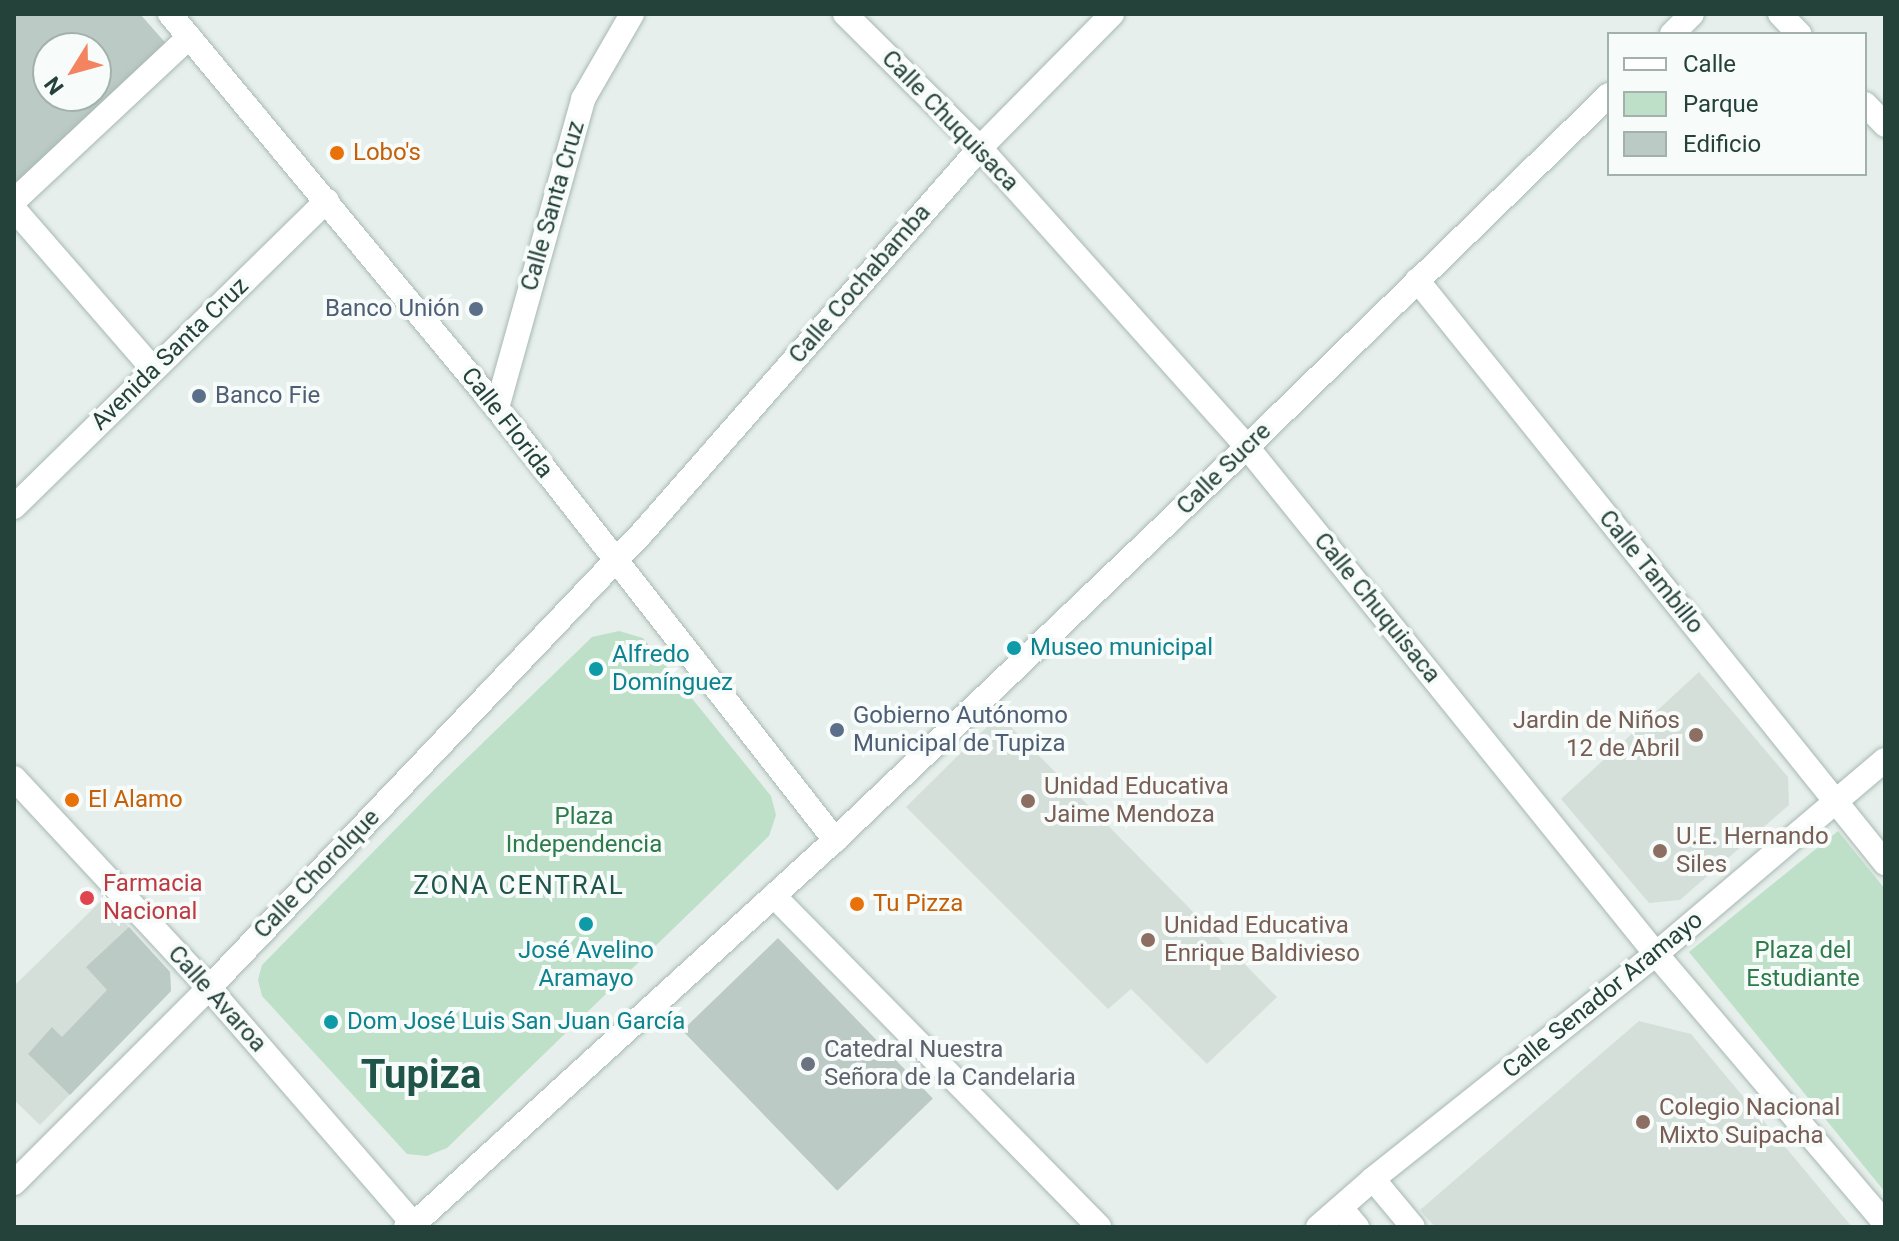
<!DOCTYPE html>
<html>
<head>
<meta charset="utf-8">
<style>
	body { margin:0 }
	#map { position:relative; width:1899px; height:1241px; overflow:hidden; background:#e6efeb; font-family:Roboto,sans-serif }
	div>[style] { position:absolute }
	.built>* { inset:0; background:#d4dfda }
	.green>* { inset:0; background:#bfe0c8 }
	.building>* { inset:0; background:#bbcac4; transform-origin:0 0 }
	.roads { filter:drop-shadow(0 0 2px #a8b8b2) drop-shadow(0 0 2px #a8b8b2) }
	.street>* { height:24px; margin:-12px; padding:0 12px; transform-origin:12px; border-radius:12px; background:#fff }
	.dots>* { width:22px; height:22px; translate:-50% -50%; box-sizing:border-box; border:4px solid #f7fbf9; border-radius:50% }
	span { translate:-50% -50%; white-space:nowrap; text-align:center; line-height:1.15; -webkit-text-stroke:8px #f7fbf9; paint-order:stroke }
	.street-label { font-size:24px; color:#24423a }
	.food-label { font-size:24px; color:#c56008 }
	.left { translate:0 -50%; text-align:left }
	.service-label { font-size:24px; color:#4e5e75 }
	.right { translate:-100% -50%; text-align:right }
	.culture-label { font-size:24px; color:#0d838f }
	.education-label { font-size:24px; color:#785e54 }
	.park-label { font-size:24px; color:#2d7a4b }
	.health-label { font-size:24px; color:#be3a42 }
	.worship-label { font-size:24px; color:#5b616d }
	.neighbourhood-label { font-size:26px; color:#1f5548; letter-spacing:2px }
	.town-label { font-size:40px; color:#1f5548; font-weight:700 }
	.frame { position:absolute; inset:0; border:16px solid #24423a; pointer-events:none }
	.legend { position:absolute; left:1607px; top:32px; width:260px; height:144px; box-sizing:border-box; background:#f7fbf9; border:2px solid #a3b1ad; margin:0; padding:10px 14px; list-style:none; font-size:24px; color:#24423a }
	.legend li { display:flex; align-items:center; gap:16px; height:40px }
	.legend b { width:40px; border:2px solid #a3b1ad }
	.north { position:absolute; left:32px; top:32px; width:80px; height:80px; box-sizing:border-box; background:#f7fbf9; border:2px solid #a3b1ad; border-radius:50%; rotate:233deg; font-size:22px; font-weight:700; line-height:32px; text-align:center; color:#24423a }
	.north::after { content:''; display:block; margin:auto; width:28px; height:36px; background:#f4845f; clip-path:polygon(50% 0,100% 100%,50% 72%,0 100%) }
</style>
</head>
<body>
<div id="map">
	<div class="built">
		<i style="clip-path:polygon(1699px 672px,1788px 777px,1789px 805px,1680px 900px,1649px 903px,1561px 799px)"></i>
		<i style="clip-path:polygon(999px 715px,1277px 997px,1207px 1064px,1131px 989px,1108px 1009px,906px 807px)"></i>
		<i style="clip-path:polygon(103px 899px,170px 972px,171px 991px,40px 1125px,14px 1100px,14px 986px)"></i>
		<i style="clip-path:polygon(1639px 1021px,1691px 1034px,1852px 1227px,1435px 1227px,1420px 1210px)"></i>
	</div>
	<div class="green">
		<i style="clip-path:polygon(619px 631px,643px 638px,771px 796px,776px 815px,769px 836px,447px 1148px,427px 1156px,407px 1154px,262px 996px,258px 980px,262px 965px,432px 792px,592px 637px)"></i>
		<i style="clip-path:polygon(1838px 831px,1885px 889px,1885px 1192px,1689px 952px)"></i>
	</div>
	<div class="building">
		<i style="clip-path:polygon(evenodd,14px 14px,140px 14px,170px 48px,19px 190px,14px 183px,14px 14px,48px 48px,96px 48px,96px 96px,48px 96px,48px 48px)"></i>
		<i style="clip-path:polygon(129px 927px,170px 972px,171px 991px,70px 1095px,28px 1054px,52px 1027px,62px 1037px,107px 990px,86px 967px)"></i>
		<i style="left:778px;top:938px;width:223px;height:133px;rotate:46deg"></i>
	</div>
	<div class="roads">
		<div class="street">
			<i style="left:170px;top:14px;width:512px;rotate:50.31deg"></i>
			<i style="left:497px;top:408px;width:549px;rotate:51.96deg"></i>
			<i style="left:845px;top:14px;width:190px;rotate:44.8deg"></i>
			<i style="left:980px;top:148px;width:401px;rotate:48.2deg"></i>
			<i style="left:1247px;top:447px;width:651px;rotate:51.11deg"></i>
			<i style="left:1656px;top:954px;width:353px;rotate:49.6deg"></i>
			<i style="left:1780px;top:14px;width:28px;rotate:46deg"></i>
			<i style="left:1672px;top:34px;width:28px;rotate:-45deg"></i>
			<i style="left:1865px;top:104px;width:29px;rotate:46deg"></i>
			<i style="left:14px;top:201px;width:240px;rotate:-43.1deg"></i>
			<i style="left:14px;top:209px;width:213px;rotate:49deg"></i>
			<i style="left:1417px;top:280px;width:748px;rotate:51.24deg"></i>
			<i style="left:497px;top:408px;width:321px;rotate:-74.4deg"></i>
			<i style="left:583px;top:99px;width:98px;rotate:-60deg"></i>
			<i style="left:14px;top:507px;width:438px;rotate:-44.4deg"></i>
			<i style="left:14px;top:778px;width:287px;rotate:47.1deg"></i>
			<i style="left:209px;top:988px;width:316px;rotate:49.1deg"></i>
			<i style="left:774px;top:896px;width:464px;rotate:45.5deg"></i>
			<i style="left:1373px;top:1179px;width:62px;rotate:50.2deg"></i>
			<i style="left:14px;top:1183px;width:276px;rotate:-45deg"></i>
			<i style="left:209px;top:988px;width:630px;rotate:-46.42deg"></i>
			<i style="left:643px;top:532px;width:511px;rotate:-48.73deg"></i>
			<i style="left:980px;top:148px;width:188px;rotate:-45.4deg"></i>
			<i style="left:1341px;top:1208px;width:25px;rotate:50deg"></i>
			<i style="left:406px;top:1227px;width:9px;rotate:-21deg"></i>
			<i style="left:414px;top:1224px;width:570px;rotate:-42.37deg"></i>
			<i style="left:835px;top:840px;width:569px;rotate:-43.65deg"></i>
			<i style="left:1247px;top:447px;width:505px;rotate:-44.2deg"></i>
			<i style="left:1318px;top:1227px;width:73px;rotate:-41.1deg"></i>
			<i style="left:1373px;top:1179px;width:362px;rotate:-38.5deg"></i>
			<i style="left:1656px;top:954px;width:300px;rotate:-40.3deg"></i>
		</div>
	</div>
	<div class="dots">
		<i style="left:337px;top:153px;background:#e8710a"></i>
		<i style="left:476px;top:309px;background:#5c6f8a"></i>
		<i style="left:199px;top:396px;background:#5c6f8a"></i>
		<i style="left:1014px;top:648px;background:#0f9aa8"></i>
		<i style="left:596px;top:669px;background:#0f9aa8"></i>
		<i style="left:837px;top:730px;background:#5c6f8a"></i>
		<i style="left:1696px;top:735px;background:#8d6e63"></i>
		<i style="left:72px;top:800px;background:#e8710a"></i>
		<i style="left:1028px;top:801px;background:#8d6e63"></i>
		<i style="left:1660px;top:851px;background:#8d6e63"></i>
		<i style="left:87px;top:898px;background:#e0444e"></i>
		<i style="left:857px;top:904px;background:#e8710a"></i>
		<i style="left:586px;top:924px;background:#0f9aa8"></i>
		<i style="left:1148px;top:940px;background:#8d6e63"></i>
		<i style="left:331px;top:1022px;background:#0f9aa8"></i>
		<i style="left:808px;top:1064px;background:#6b7280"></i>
		<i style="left:1643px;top:1122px;background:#8d6e63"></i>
	</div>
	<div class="street-label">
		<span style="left:950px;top:121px;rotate:46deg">Calle Chuquisaca</span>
		<span style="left:553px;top:206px;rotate:-74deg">Calle Santa Cruz</span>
		<span style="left:860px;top:284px;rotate:-49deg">Calle Cochabamba</span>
		<span style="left:170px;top:354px;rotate:-44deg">Avenida Santa Cruz</span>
		<span style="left:507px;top:423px;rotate:52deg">Calle Florida</span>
		<span style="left:1224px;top:469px;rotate:-44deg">Calle Sucre</span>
		<span style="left:1651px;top:572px;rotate:51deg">Calle Tambillo</span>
		<span style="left:1377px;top:608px;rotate:51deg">Calle Chuquisaca</span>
		<span style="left:317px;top:874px;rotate:-46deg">Calle Chorolque</span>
		<span style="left:1603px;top:995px;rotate:-39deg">Calle Senador Aramayo</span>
		<span style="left:217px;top:999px;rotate:48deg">Calle Avaroa</span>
	</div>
	<div class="food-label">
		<span class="left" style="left:353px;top:153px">Lobo's</span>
		<span class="left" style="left:88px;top:800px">El Alamo</span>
		<span class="left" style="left:873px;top:904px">Tu Pizza</span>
	</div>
	<div class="service-label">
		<span class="right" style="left:460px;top:309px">Banco Unión</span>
		<span class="left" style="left:215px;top:396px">Banco Fie</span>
		<span class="left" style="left:853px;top:730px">Gobierno Autónomo<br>Municipal de Tupiza</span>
	</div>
	<div class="culture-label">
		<span class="left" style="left:1030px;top:648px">Museo municipal</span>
		<span class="left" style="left:612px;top:669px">Alfredo<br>Domínguez</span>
		<span style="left:586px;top:965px">José Avelino<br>Aramayo</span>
		<span class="left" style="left:347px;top:1022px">Dom José Luis San Juan García</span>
	</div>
	<div class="education-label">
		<span class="right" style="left:1680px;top:735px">Jardin de Niños<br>12 de Abril</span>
		<span class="left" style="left:1044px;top:801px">Unidad Educativa<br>Jaime Mendoza</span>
		<span class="left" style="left:1676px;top:851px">U.E. Hernando<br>Siles</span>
		<span class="left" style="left:1164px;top:940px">Unidad Educativa<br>Enrique Baldivieso</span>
		<span class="left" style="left:1659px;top:1122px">Colegio Nacional<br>Mixto Suipacha</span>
	</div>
	<div class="park-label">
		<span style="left:584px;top:831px">Plaza<br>Independencia</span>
		<span style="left:1803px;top:965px">Plaza del<br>Estudiante</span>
	</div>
	<div class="health-label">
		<span class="left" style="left:103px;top:898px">Farmacia<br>Nacional</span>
	</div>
	<div class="worship-label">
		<span class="left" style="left:824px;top:1064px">Catedral Nuestra<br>Señora de la Candelaria</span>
	</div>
	<div class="neighbourhood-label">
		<span style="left:519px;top:886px">ZONA CENTRAL</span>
	</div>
	<div class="town-label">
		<span style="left:421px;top:1075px">Tupiza</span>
	</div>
	<div class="frame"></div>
	<ul class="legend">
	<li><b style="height:10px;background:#fff"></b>Calle</li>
	<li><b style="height:22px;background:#bfe0c8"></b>Parque</li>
	<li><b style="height:22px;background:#bbcac4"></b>Edificio</li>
	</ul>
	<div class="north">N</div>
</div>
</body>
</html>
